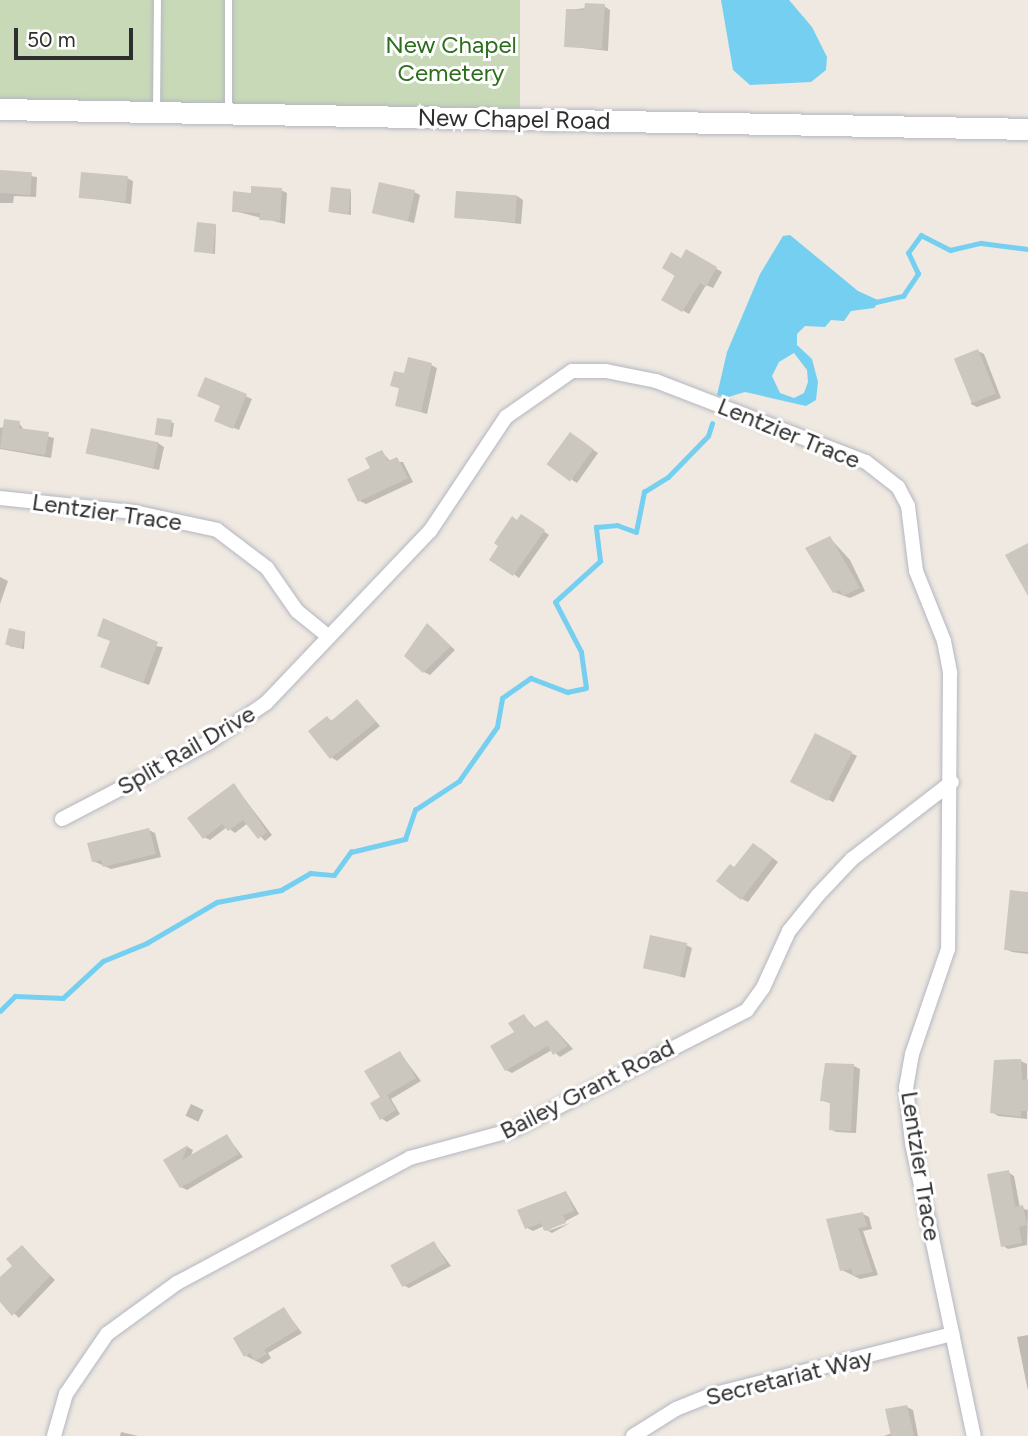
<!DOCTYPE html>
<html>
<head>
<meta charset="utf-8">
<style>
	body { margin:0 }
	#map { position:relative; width:1028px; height:1436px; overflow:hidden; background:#efe9e1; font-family:Figtree,sans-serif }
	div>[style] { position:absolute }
	.cemetery>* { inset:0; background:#c8d9b8; transform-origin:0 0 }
	.water>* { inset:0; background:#75cff0 }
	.shadow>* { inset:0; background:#0003; transform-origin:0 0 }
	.stream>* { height:4.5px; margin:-2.25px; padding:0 2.25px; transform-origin:2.25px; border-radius:2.25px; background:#75cff0 }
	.building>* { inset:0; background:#cbc7bf; transform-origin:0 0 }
	.roads { filter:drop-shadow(0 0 2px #b4b7c1) drop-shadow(0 0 2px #b4b7c1) }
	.lane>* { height:7px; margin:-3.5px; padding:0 3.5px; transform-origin:3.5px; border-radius:3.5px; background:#fff }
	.street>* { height:14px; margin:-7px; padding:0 7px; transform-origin:7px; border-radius:7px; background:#fff }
	.secondary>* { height:21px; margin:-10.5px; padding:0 10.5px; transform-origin:10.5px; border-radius:10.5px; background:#fff }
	span { translate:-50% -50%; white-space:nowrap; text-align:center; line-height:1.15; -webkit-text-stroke:6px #fff; paint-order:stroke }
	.park-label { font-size:24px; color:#2c6e1b }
	.street-label { font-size:24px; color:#2e2e2e }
	.scale { position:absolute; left:14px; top:28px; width:119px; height:32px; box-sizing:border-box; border:4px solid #2e2e2e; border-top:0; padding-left:9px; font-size:21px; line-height:24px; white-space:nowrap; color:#2e2e2e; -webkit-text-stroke:5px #fff; paint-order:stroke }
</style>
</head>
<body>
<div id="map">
	<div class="cemetery">
		<i style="left:0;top:0;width:520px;height:110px"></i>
	</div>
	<div class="water">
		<i style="clip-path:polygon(721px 0,789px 0,812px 27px,827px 57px,826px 70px,811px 82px,750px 85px,733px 70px)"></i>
		<i style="clip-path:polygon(evenodd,790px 235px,858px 291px,880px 301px,874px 308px,851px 311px,844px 321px,831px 320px,825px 327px,805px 326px,797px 334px,797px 345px,812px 359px,818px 382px,816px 400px,806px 406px,745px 392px,725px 398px,717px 395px,727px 352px,760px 274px,783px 236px,790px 235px,794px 353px,807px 370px,808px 382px,804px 393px,794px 398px,780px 393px,772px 376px,779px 362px,794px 353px)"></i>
	</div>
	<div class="shadow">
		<i style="clip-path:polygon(604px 6px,610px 10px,608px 51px,566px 46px,568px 10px)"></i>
		<i style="clip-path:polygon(0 172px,37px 177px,36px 197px,14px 196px,13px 203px,0 203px)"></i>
		<i style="clip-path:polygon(127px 178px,133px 181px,131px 204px,81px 197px)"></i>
		<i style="clip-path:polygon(281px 190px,287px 193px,285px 224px,234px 211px,253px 195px)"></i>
		<i style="clip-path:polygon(351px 191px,351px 215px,330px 212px)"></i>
		<i style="clip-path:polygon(414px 192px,420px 195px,414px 223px,374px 212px)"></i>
		<i style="clip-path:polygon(517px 196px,523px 200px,521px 224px,457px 217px)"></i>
		<i style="clip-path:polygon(216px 225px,215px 254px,196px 251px)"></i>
		<i style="clip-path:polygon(687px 251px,722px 272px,713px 288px,706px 285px,689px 314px,663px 299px)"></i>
		<i style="clip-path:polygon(978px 351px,984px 354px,1001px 398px,977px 407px,971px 404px)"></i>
		<i style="clip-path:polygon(431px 365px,437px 368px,427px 414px,397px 405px,400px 389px,392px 385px)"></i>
		<i style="clip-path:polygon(206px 379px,252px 399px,239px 430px,222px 423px,222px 406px)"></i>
		<i style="clip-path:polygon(158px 420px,174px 423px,172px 437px,159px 435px)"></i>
		<i style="clip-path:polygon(19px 423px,24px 430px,54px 438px,51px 458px,0 449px,0 428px)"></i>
		<i style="clip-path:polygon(576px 438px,598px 453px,577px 483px,572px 480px)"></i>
		<i style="clip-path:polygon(158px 443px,164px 447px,159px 470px,88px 453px)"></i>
		<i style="clip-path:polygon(382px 452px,391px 462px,403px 462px,413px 482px,366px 504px,360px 501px)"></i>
		<i style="clip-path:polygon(527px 519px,549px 535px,519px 578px,514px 574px,518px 521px)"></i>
		<i style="clip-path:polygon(830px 538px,850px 560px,865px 591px,850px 598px,834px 592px)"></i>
		<i style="clip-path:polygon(0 577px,8px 581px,0 604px)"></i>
		<i style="clip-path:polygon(428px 626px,455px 650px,430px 675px,424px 672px)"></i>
		<i style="clip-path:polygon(25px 633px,24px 649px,9px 646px)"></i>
		<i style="clip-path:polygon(112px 641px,163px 647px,149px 685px,108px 670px)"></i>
		<i style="clip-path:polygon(358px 701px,380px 726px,337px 761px,331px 757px,327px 718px,333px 721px)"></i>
		<i style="left:816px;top:735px;width:46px;height:52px;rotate:27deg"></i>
		<i style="clip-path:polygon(234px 785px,272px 835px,265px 841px,248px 823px,235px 833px,227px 827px,210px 840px,204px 837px)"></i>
		<i style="clip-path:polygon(149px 830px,155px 833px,161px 857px,111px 869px,93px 861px)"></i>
		<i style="clip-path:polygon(760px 848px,778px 862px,748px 902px,742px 899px)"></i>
		<i style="clip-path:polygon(1028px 893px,1028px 954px,1012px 952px,1006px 949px)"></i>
		<i style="clip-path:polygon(686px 945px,692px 948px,685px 978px,645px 967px)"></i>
		<i style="clip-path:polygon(524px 1016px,536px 1029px,547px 1022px,552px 1026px,573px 1049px,560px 1057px,552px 1050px,512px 1073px,506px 1070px)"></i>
		<i style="clip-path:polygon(400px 1053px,421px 1081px,391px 1099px,400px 1114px,387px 1122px,381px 1118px,382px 1098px)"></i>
		<i style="clip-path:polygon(1021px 1061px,1027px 1064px,1027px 1119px,998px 1116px,992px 1112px)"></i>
		<i style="clip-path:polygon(854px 1066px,860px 1069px,856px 1133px,836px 1132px,830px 1129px,832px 1104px,821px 1100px,823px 1076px)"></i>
		<i style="left:191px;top:1104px;width:14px;height:13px;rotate:25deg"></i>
		<i style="clip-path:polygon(227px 1136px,243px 1157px,187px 1190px,181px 1187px,165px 1160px,188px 1147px,193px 1150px,190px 1158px)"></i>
		<i style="clip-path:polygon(1008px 1172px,1014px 1176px,1020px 1208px,1028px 1210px,1027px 1245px,1008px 1249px,1002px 1245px)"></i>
		<i style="clip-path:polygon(566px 1192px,579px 1214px,547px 1231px,544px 1226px,533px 1231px,527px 1228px)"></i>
		<i style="clip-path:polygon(863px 1214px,869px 1217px,872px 1229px,863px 1231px,878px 1275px,860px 1279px,842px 1270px)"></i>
		<i style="clip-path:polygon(570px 1223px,552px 1233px,548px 1231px)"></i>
		<i style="clip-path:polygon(434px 1243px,451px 1266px,409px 1288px,403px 1285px)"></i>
		<i style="clip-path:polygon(22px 1247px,55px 1280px,19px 1318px,0 1300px,0 1279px,15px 1266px)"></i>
		<i style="clip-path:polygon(284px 1309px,302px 1333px,268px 1353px,271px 1358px,262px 1364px,246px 1356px)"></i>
		<i style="clip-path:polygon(1028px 1335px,1028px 1391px,1017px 1337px)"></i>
		<i style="clip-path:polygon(907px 1407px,913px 1410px,918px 1436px,884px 1436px,892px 1433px)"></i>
		<i style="clip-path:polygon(121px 1432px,138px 1436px,120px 1436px)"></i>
	</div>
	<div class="stream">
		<i style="left:876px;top:302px;width:28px;rotate:-13deg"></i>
		<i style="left:903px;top:296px;width:27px;rotate:-56deg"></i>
		<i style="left:918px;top:274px;width:23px;rotate:-115deg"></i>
		<i style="left:908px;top:253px;width:22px;rotate:-54deg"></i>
		<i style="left:921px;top:235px;width:33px;rotate:27deg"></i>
		<i style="left:950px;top:250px;width:32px;rotate:-13deg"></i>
		<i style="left:981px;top:243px;width:47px;rotate:7.3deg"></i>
		<i style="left:0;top:1011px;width:21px;rotate:-45deg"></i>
		<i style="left:15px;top:996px;width:48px;rotate:2.4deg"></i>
		<i style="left:63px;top:998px;width:54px;rotate:-42.8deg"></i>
		<i style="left:103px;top:961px;width:48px;rotate:-22.2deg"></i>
		<i style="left:147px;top:943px;width:81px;rotate:-30.4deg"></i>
		<i style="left:217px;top:902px;width:65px;rotate:-10.6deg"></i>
		<i style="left:281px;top:890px;width:34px;rotate:-30deg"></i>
		<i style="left:310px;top:873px;width:24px;rotate:5deg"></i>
		<i style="left:334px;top:875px;width:29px;rotate:-54deg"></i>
		<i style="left:351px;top:852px;width:56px;rotate:-13.5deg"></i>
		<i style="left:405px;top:839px;width:31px;rotate:-71deg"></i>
		<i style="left:415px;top:810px;width:53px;rotate:-33.4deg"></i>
		<i style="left:459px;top:781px;width:66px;rotate:-54.9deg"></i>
		<i style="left:497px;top:727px;width:29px;rotate:-80deg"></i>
		<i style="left:502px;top:698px;width:35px;rotate:-35deg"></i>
		<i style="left:531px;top:678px;width:39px;rotate:21deg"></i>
		<i style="left:567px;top:692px;width:19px;rotate:-12deg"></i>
		<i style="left:586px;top:688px;width:36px;rotate:-98deg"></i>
		<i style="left:581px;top:652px;width:56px;rotate:-117.5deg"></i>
		<i style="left:555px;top:602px;width:61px;rotate:-42.3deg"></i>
		<i style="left:600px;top:561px;width:34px;rotate:-97deg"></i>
		<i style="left:596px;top:527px;width:21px;rotate:-5deg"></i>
		<i style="left:617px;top:525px;width:20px;rotate:20deg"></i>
		<i style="left:636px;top:532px;width:41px;rotate:-78.7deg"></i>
		<i style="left:644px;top:492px;width:28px;rotate:-32deg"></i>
		<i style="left:668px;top:477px;width:57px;rotate:-45.7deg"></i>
		<i style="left:708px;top:436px;width:13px;rotate:-72deg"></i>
	</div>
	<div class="building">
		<i style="clip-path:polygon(585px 3px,605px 4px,602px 49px,564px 47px,566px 9px,584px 10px)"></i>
		<i style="left:0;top:170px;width:32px;height:23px;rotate:4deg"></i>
		<i style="left:81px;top:172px;width:47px;height:26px;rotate:5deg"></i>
		<i style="left:379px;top:182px;width:37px;height:32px;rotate:13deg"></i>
		<i style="clip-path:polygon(251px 186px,282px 188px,280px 221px,259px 220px,260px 213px,232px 212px,233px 191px,251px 193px)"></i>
		<i style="left:331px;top:187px;width:20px;height:25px;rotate:6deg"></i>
		<i style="left:456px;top:191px;width:61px;height:27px;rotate:4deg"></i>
		<i style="left:197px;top:222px;width:19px;height:30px;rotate:6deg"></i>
		<i style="clip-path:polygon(686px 249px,717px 267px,706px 287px,700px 283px,682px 312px,661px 300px,675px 276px,662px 268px,671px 252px,681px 258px)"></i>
		<i style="left:978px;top:349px;width:48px;height:26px;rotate:68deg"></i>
		<i style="clip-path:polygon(408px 357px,432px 363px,421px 412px,395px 406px,399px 388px,390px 386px,394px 371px,404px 373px)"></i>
		<i style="clip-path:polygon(205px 377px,247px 394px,233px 429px,214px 421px,220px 406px,197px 396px)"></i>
		<i style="left:157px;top:418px;width:15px;height:17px;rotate:8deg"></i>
		<i style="clip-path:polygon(4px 419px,20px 421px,19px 428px,49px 432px,45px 455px,0 448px)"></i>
		<i style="left:91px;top:428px;width:69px;height:26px;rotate:12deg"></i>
		<i style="left:570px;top:432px;width:29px;height:40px;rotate:36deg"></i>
		<i style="clip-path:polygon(382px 450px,388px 461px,397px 457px,408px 478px,358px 502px,347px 479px,370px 468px,365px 458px)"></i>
		<i style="clip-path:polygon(521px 514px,545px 530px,513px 576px,489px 560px,498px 546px,494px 543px,512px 516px,517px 520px)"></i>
		<i style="clip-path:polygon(830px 536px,860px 588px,843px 596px,840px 590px,833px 593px,805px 548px)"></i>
		<i style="clip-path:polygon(1028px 543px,1028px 596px,1005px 555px)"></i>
		<i style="clip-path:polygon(103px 618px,158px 642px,143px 683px,100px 667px,110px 641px,97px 636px)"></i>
		<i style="clip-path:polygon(427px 623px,451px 646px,423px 673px,404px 656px)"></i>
		<i style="left:9px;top:628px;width:17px;height:17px;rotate:13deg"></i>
		<i style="clip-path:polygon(357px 699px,376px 722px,330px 759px,308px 731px,327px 716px,331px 721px)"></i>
		<i style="left:815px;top:733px;width:42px;height:55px;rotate:27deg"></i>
		<i style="clip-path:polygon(234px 783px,267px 832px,258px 839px,243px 820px,228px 831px,222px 824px,203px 839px,187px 818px)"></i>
		<i style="clip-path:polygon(149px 828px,156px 854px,103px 867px,101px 860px,92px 862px,87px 843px)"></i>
		<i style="clip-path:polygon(753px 843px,773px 858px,741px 900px,716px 881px,730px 864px,734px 867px)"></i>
		<i style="clip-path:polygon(1010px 890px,1028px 892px,1028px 952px,1004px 950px)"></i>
		<i style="left:650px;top:935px;width:38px;height:34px;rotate:12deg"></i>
		<i style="clip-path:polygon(524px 1014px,533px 1028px,547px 1020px,568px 1046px,553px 1055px,548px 1046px,505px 1071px,490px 1046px,514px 1032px,508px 1023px)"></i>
		<i style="clip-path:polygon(400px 1051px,416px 1078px,387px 1095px,396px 1110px,380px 1120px,370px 1103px,380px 1097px,364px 1071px)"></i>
		<i style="clip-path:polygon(1021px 1059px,1022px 1080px,1028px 1079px,1028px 1111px,1021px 1111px,1021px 1117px,990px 1113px,994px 1060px)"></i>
		<i style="clip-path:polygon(825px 1063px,854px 1064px,851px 1131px,829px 1130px,830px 1102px,820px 1101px)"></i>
		<i style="clip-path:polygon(227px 1134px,239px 1154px,180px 1188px,163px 1160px,188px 1145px,182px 1160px)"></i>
		<i style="clip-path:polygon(1009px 1170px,1015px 1207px,1023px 1205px,1027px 1225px,1019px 1227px,1022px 1243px,1001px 1247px,987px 1174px)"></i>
		<i style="clip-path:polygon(566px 1191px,574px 1211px,563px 1215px,566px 1223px,544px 1231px,541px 1223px,525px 1229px,517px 1210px)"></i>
		<i style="clip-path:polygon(863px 1212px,867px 1226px,858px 1228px,873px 1272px,853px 1276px,851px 1269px,840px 1271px,826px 1219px)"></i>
		<i style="left:434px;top:1241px;width:25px;height:50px;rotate:61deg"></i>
		<i style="clip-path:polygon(22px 1245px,50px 1276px,12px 1316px,0 1302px,0 1277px,12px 1266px,6px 1259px)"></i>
		<i style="clip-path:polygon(284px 1307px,298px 1329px,264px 1350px,267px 1354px,255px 1361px,250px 1353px,244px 1357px,233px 1338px)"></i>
		<i style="clip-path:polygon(907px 1405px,914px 1436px,891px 1436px,885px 1409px)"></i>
	</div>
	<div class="roads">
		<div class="lane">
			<i style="left:156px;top:111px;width:111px;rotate:-89.5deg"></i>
			<i style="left:228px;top:111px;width:111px;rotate:-90deg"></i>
		</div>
		<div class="street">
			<i style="left:0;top:498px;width:135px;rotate:6deg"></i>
			<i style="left:134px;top:512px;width:85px;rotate:12.2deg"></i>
			<i style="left:217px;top:530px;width:63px;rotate:37.2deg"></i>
			<i style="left:267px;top:568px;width:52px;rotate:55.1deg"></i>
			<i style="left:297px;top:611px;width:41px;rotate:39.1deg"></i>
			<i style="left:62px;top:819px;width:165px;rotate:-27.5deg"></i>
			<i style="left:208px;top:743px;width:70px;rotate:-34.6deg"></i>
			<i style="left:266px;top:703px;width:238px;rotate:-46.4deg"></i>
			<i style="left:430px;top:531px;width:137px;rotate:-56.3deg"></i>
			<i style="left:506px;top:417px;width:80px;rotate:-34.9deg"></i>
			<i style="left:572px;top:371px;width:34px"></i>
			<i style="left:606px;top:371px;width:51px;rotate:11.3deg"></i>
			<i style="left:656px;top:381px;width:225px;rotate:21.1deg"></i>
			<i style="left:866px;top:462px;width:41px;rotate:38deg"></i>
			<i style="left:898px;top:487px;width:21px;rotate:62deg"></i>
			<i style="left:908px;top:506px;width:65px;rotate:83deg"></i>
			<i style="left:916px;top:571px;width:75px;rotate:68.2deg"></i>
			<i style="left:944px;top:641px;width:33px;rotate:79deg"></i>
			<i style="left:950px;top:673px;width:276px;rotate:90.4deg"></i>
			<i style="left:948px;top:949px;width:111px;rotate:108.9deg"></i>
			<i style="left:912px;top:1054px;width:34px;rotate:100deg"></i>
			<i style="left:906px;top:1087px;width:56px;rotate:83.9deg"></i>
			<i style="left:912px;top:1143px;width:299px;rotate:78.1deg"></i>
			<i style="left:54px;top:1436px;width:44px;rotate:-74.1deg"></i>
			<i style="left:66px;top:1394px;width:73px;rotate:-55.7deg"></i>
			<i style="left:107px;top:1334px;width:87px;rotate:-36.1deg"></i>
			<i style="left:177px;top:1283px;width:264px;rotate:-28.2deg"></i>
			<i style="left:410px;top:1158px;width:107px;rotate:-15.2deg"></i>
			<i style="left:513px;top:1130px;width:263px;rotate:-27.1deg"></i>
			<i style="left:747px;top:1010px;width:27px;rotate:-54deg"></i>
			<i style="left:763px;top:988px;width:63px;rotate:-65.5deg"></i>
			<i style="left:789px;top:931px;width:46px;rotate:-51.1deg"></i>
			<i style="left:818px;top:895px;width:50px;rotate:-46.6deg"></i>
			<i style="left:852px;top:859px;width:126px;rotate:-37.6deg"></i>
			<i style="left:633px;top:1436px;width:51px;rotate:-32.1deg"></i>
			<i style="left:676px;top:1409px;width:38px;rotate:-22deg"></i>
			<i style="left:711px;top:1395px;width:249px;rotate:-14.2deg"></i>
		</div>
		<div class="secondary">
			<i style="left:0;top:109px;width:1028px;rotate:1.11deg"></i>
		</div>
	</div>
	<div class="park-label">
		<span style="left:451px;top:59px">New Chapel<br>Cemetery</span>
	</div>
	<div class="street-label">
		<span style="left:514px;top:119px;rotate:1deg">New Chapel Road</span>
		<span style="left:789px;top:433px;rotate:22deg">Lentzier Trace</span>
		<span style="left:107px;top:512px;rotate:8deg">Lentzier Trace</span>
		<span style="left:186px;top:750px;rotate:-30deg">Split Rail Drive</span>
		<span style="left:587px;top:1089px;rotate:-27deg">Bailey Grant Road</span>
		<span style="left:921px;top:1166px;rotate:81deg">Lentzier Trace</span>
		<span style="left:789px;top:1377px;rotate:-14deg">Secretariat Way</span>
	</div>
	<div class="scale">50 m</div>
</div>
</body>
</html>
